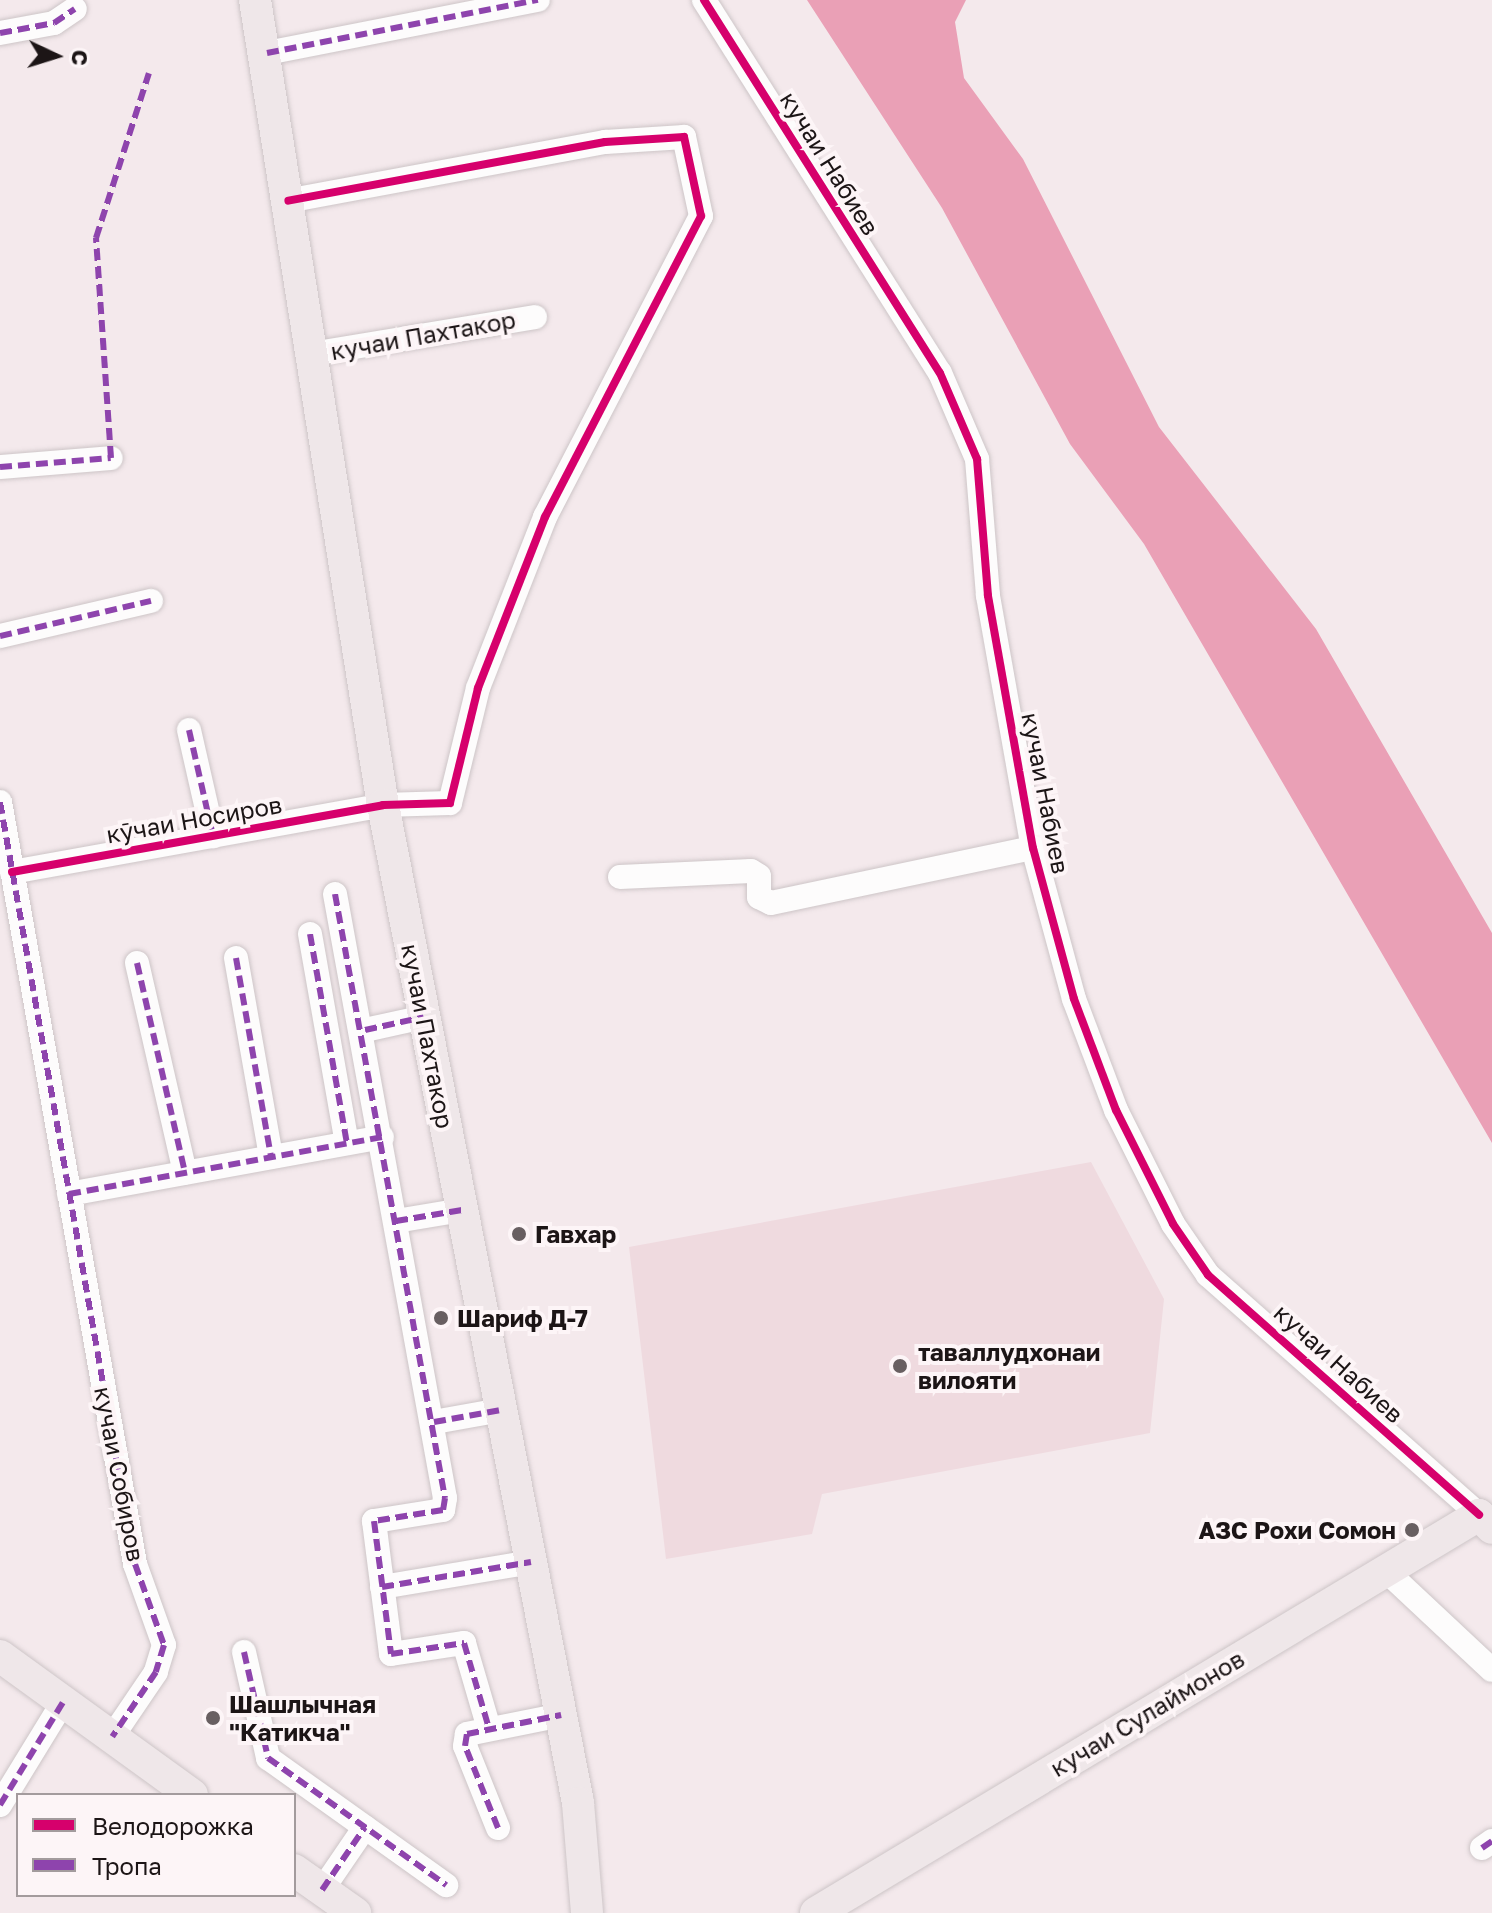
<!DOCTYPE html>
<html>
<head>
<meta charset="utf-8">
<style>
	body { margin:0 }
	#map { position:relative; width:1492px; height:1913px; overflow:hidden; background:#f4e9ec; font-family:"Golos Text",sans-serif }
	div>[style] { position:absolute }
	.built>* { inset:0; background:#efdadf }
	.water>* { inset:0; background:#eaa0b6 }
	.roads { filter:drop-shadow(0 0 2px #cdc5c7) drop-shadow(0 0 2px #cdc5c7) }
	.minor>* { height:24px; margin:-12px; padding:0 12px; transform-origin:12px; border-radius:12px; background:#fdfcfc }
	.major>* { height:32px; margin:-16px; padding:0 16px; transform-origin:16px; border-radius:16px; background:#efe7e9 }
	.quiet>* { height:6px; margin-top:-3px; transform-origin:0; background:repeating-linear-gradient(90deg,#8e44ad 0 12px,transparent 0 18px) }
	.cycleway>* { height:8px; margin:-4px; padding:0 4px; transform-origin:4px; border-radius:4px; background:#d6006c }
	.dots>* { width:22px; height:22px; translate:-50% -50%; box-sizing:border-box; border:4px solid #fdf5f7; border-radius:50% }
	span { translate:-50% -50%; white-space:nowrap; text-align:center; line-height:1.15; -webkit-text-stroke:8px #fdf5f7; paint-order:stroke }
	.street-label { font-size:24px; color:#1c1516 }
	.poi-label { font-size:24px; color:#1c1516; font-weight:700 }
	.left { translate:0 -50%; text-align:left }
	.right { translate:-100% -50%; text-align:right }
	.legend { position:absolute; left:16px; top:1793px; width:280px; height:104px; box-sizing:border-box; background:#fdf5f7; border:2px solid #a39b9d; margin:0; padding:10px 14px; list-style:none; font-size:24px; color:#1c1516 }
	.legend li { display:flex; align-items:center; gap:16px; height:40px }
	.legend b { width:40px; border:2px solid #a39b9d }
	.north { position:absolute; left:16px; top:16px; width:80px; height:80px; -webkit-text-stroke:6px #fdf5f7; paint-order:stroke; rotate:94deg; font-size:22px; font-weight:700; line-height:32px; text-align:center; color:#1c1516 }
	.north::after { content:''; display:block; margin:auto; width:28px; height:36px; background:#1c1516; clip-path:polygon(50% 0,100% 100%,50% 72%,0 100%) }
</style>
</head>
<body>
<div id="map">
	<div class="built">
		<i style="clip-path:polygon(1091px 1162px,1164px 1299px,1150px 1433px,822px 1494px,812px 1534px,666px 1559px,629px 1247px)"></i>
	</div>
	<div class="water">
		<i style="clip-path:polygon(807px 0,966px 0,955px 22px,964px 78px,1023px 159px,1159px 427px,1316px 629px,1492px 933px,1492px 1143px,1144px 544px,1070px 444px,942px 208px)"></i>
	</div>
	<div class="roads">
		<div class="minor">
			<i style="left:704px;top:0;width:441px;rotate:57.7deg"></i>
			<i style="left:940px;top:373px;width:94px;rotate:66.7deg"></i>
			<i style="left:977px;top:459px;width:137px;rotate:85.4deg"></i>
			<i style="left:988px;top:596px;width:256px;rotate:79.9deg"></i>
			<i style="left:1033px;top:848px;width:156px;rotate:74.8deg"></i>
			<i style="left:1074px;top:999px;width:119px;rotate:69.3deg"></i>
			<i style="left:1116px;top:1110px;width:127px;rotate:63.4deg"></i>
			<i style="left:1173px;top:1224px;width:62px;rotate:55.5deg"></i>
			<i style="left:1208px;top:1275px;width:362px;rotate:41.5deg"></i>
			<i style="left:0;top:33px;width:55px;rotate:-10.5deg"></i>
			<i style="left:54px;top:23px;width:25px;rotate:-34deg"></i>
			<i style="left:267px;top:53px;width:276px;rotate:-11.1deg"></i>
			<i style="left:312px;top:354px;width:226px;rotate:-9.4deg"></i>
			<i style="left:0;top:467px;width:111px;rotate:-4.6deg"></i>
			<i style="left:0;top:636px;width:155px;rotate:-13.1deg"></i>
			<i style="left:189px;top:730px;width:109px;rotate:77.2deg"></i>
			<i style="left:0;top:802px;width:774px;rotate:79.95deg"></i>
			<i style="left:135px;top:1564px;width:86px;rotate:70.3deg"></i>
			<i style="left:164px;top:1645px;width:28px;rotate:107deg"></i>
			<i style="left:156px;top:1672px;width:78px;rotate:124.1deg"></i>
			<i style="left:12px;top:872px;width:377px;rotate:-10.2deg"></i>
			<i style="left:383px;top:805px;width:67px;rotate:-1.7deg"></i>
			<i style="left:450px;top:803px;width:118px;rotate:-76.3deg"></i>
			<i style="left:478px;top:688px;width:184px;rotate:-68.6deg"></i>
			<i style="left:545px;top:517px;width:339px;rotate:-62.6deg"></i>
			<i style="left:701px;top:216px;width:81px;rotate:-102.1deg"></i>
			<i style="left:684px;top:137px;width:79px;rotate:176.4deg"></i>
			<i style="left:605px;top:142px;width:322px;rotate:169.5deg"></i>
			<i style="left:620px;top:877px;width:131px;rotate:-2.6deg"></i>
			<i style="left:751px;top:871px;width:9px;rotate:32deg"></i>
			<i style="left:759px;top:876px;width:21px;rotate:90deg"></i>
			<i style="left:759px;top:897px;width:13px;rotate:27deg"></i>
			<i style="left:771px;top:903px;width:268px;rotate:-11.9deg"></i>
			<i style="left:335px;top:894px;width:614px;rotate:79.68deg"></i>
			<i style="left:445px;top:1498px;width:12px;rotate:99deg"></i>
			<i style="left:443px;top:1510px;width:70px;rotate:170.9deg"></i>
			<i style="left:374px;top:1521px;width:134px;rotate:82.7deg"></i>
			<i style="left:391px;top:1654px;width:74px;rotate:-8.6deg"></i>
			<i style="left:464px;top:1643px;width:85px;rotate:73.7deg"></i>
			<i style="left:310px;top:934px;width:212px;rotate:80deg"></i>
			<i style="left:236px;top:958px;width:202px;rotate:80deg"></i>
			<i style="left:137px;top:963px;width:215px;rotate:77.1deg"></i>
			<i style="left:365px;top:1030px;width:60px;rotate:-12.4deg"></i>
			<i style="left:69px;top:1194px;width:318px;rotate:-10.3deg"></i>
			<i style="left:396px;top:1221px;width:67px;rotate:-9.5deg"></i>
			<i style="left:434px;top:1422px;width:68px;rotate:-10.2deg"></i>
			<i style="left:1385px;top:1570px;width:146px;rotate:43.1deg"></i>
			<i style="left:382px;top:1587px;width:151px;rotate:-9.5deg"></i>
			<i style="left:244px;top:1652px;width:109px;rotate:77.2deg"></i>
			<i style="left:268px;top:1758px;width:219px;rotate:35.5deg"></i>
			<i style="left:0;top:1805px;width:121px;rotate:-58.5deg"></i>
			<i style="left:498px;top:1828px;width:88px;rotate:-111.9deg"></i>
			<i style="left:465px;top:1746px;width:12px;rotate:-81deg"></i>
			<i style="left:467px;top:1734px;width:96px;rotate:-11.4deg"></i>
			<i style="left:1482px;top:1848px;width:12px;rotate:-35deg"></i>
			<i style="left:322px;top:1890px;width:76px;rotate:-55.7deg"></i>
		</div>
		<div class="major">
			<i style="left:255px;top:0;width:815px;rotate:80.97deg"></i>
			<i style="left:383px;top:805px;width:1017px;rotate:78.94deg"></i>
			<i style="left:578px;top:1803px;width:110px;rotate:85.3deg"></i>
			<i style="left:0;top:1656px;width:237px;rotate:35.9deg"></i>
			<i style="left:294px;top:1870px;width:75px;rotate:35.2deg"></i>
			<i style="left:816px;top:1913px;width:773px;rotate:-30.98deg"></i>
			<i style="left:1479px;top:1515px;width:18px;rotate:45deg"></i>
		</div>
	</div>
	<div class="quiet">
		<i style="left:0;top:33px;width:55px;rotate:-10.5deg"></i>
		<i style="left:54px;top:23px;width:25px;rotate:-34deg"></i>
		<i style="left:267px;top:53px;width:276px;rotate:-11.1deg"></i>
		<i style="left:0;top:467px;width:111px;rotate:-4.6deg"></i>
		<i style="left:111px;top:458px;width:221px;rotate:-93.9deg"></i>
		<i style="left:96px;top:238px;width:173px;rotate:-72.2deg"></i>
		<i style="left:0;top:636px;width:155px;rotate:-13.1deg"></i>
		<i style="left:189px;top:730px;width:109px;rotate:77.2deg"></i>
		<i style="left:0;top:802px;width:774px;rotate:79.95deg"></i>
		<i style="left:135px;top:1564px;width:86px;rotate:70.3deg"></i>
		<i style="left:164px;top:1645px;width:28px;rotate:107deg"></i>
		<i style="left:156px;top:1672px;width:78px;rotate:124.1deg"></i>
		<i style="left:335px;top:894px;width:614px;rotate:79.68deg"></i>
		<i style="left:445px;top:1498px;width:12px;rotate:99deg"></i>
		<i style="left:443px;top:1510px;width:70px;rotate:170.9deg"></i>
		<i style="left:374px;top:1521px;width:134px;rotate:82.7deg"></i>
		<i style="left:391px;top:1654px;width:74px;rotate:-8.6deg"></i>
		<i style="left:464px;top:1643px;width:85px;rotate:73.7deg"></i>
		<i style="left:310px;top:934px;width:212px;rotate:80deg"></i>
		<i style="left:236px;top:958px;width:202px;rotate:80deg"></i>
		<i style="left:137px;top:963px;width:215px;rotate:77.1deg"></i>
		<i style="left:365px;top:1030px;width:60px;rotate:-12.4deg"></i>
		<i style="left:69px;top:1194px;width:318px;rotate:-10.3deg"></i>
		<i style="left:396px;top:1221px;width:67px;rotate:-9.5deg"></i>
		<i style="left:434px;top:1422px;width:68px;rotate:-10.2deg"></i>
		<i style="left:382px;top:1587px;width:151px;rotate:-9.5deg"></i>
		<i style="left:244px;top:1652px;width:109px;rotate:77.2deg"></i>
		<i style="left:268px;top:1758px;width:219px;rotate:35.5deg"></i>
		<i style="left:0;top:1805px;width:121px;rotate:-58.5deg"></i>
		<i style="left:498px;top:1828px;width:88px;rotate:-111.9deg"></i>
		<i style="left:465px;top:1746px;width:12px;rotate:-81deg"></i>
		<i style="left:467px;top:1734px;width:96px;rotate:-11.4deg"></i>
		<i style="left:1482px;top:1848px;width:12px;rotate:-35deg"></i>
		<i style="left:322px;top:1890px;width:76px;rotate:-55.7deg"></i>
	</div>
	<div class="cycleway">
		<i style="left:704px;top:0;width:441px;rotate:57.7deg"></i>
		<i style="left:940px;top:373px;width:94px;rotate:66.7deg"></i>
		<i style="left:977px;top:459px;width:137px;rotate:85.4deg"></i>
		<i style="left:988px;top:596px;width:256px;rotate:79.9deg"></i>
		<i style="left:1033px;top:848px;width:156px;rotate:74.8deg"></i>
		<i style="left:1074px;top:999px;width:119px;rotate:69.3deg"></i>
		<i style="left:1116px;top:1110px;width:127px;rotate:63.4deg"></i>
		<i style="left:1173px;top:1224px;width:62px;rotate:55.5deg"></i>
		<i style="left:1208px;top:1275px;width:362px;rotate:41.5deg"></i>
		<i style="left:12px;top:872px;width:377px;rotate:-10.2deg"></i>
		<i style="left:383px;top:805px;width:67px;rotate:-1.7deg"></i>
		<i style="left:450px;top:803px;width:118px;rotate:-76.3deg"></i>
		<i style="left:478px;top:688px;width:184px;rotate:-68.6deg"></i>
		<i style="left:545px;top:517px;width:339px;rotate:-62.6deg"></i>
		<i style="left:701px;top:216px;width:81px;rotate:-102.1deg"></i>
		<i style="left:684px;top:137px;width:79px;rotate:176.4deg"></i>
		<i style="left:605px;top:142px;width:322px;rotate:169.5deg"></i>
	</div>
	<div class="dots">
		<i style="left:519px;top:1234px;background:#685f61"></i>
		<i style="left:441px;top:1318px;background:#685f61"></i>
		<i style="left:900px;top:1366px;background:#685f61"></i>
		<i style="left:1412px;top:1530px;background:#685f61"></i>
		<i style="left:213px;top:1718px;background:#685f61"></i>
	</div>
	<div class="street-label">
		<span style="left:830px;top:163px;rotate:58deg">кучаи Набиев</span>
		<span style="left:423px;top:335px;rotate:-10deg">кучаи Пахтакор</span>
		<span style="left:1046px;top:793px;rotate:79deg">кучаи Набиев</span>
		<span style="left:194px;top:819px;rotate:-10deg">кӯчаи Носиров</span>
		<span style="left:428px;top:1036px;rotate:79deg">кучаи Пахтакор</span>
		<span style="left:1339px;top:1363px;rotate:42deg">кучаи Набиев</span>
		<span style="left:120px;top:1474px;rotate:79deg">кучаи Собиров</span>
		<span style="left:1147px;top:1713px;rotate:-31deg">кучаи Сулаймонов</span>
	</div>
	<div class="poi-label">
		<span class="left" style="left:535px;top:1234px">Гавхар</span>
		<span class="left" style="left:457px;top:1318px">Шариф Д-7</span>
		<span class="left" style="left:918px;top:1366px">таваллудхонаи<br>вилояти</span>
		<span class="right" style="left:1396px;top:1530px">АЗС Рохи Сомон</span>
		<span class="left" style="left:229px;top:1718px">Шашлычная<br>"Катикча"</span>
	</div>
	<ul class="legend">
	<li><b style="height:10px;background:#d6006c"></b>Велодорожка</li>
	<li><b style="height:10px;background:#8e44ad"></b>Тропа</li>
	</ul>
	<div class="north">С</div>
</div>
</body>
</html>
